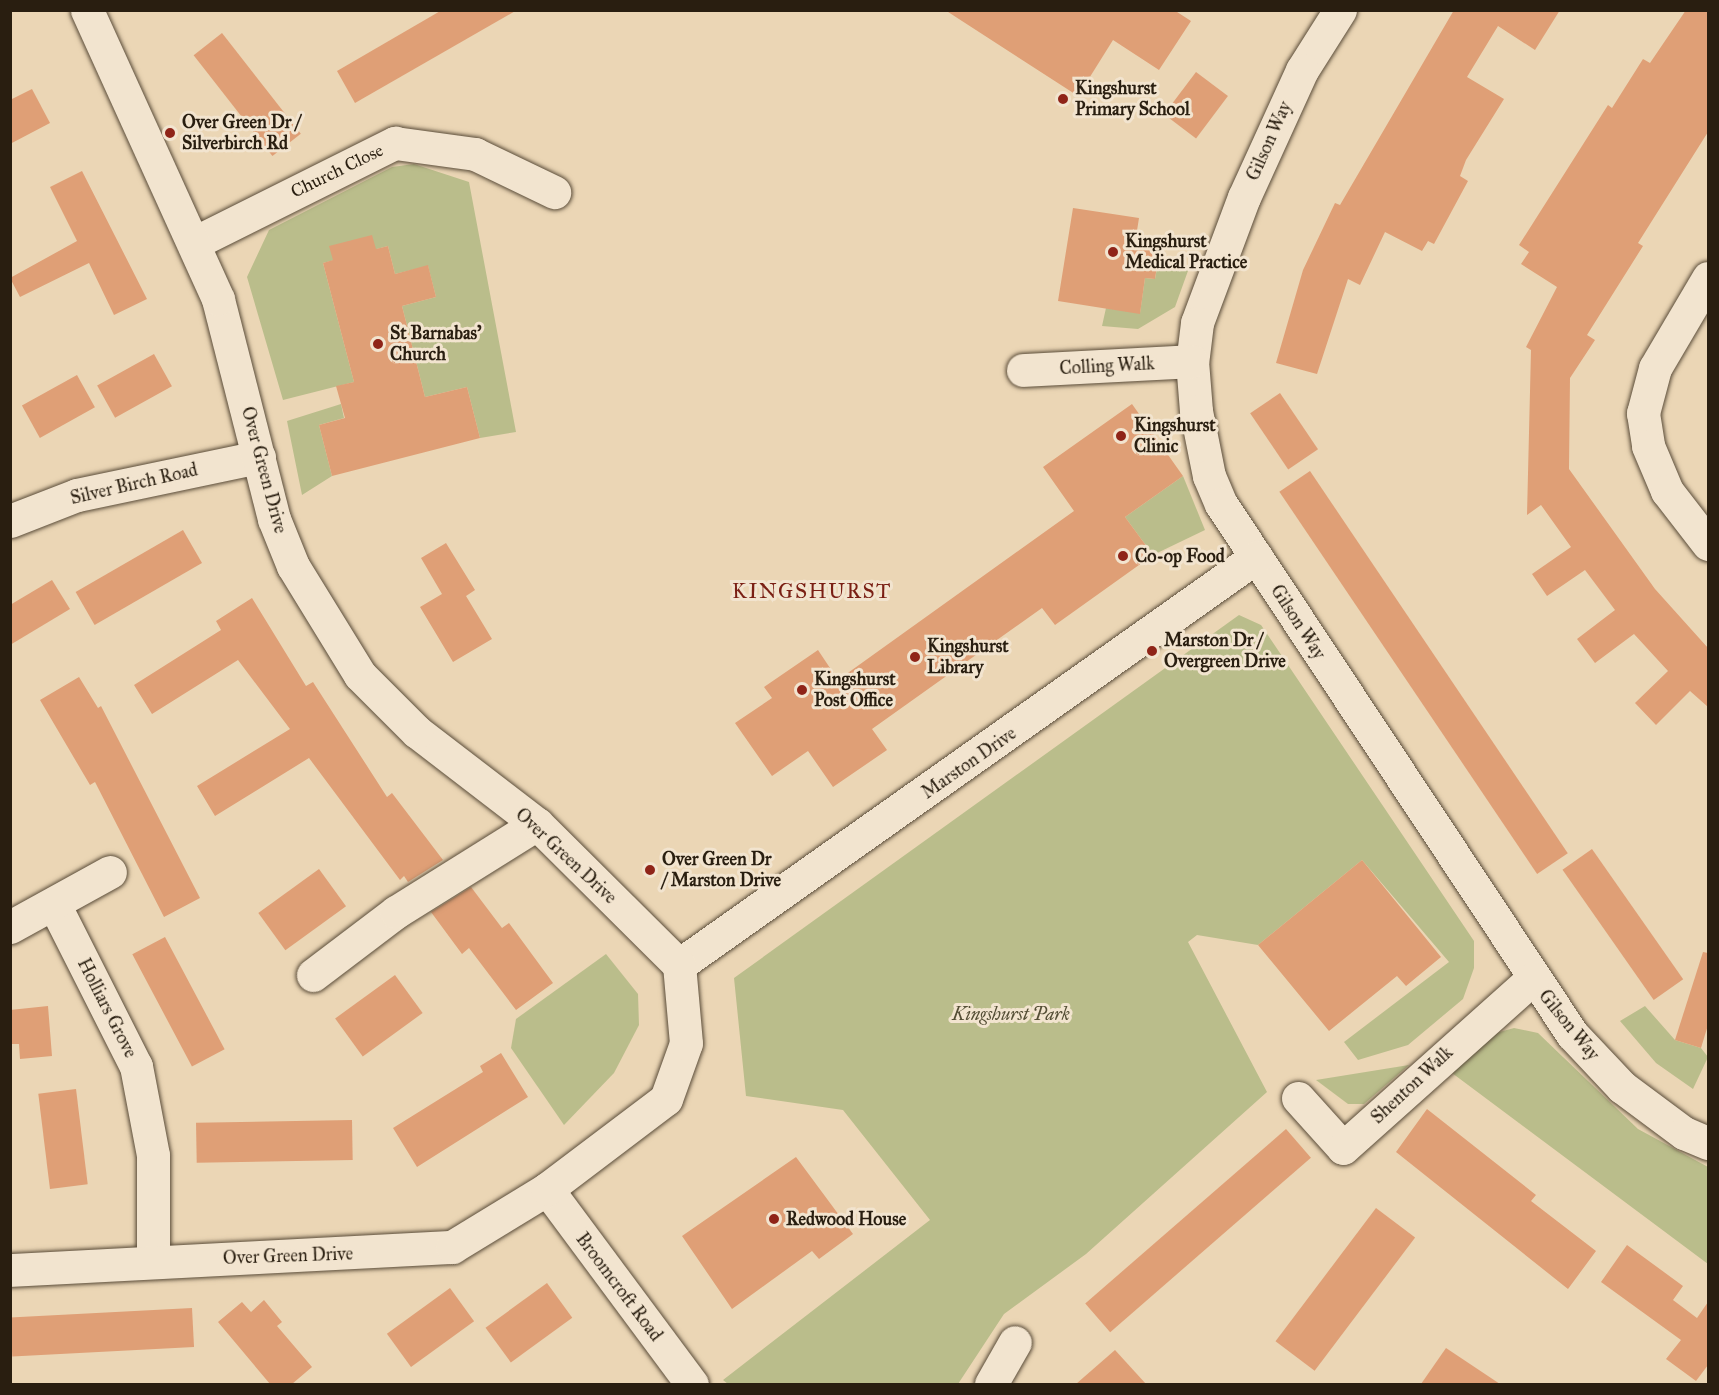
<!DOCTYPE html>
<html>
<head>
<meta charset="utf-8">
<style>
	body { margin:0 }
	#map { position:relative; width:1719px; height:1395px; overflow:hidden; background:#ebd6b5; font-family:"IM FELL Great Primer",serif }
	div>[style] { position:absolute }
	.green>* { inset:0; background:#babd8b }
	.building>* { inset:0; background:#df9f76; transform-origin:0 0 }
	.roads { filter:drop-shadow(0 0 2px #5a4c39) drop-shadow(0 0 2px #5a4c39) }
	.minor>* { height:33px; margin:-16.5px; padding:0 16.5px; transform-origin:16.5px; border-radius:16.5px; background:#f2e4cf }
	.dots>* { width:16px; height:16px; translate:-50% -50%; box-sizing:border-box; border:3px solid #f2e4cf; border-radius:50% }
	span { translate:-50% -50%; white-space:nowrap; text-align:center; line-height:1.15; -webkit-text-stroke:6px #f2e4cf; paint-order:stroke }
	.poi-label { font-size:18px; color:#291e10; font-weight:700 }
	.left { translate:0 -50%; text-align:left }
	.street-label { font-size:18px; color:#291e10 }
	.park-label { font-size:18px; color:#544e35; font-style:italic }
	.quarter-label { font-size:21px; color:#7a1f14; letter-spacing:1.5px }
	.frame { position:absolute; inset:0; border:12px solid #291e10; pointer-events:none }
</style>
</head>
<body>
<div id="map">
	<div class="green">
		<i style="clip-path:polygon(414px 164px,469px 182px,516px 432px,480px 438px,467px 387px,425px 397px,402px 306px,436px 297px,428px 266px,395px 274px,388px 246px,323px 263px,354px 382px,283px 400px,247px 277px,269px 230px,392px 167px)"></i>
		<i style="clip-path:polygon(1158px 263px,1189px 268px,1175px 307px,1138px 329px,1102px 326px,1106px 308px,1140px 313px,1145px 278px,1155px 279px)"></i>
		<i style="clip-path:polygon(341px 404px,344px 418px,319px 425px,332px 476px,302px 495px,287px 421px)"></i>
		<i style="clip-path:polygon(1183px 476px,1205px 530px,1153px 555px,1125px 517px)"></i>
		<i style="clip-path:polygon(1239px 615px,1261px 625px,1474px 941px,1474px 968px,1463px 999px,1408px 1045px,1358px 1060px,1344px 1042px,1449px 962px,1362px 860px,1258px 945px,1197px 935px,1188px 942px,1267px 1092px,1086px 1254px,1004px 1314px,958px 1384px,728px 1384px,723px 1380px,930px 1220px,843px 1110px,746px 1096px,734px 978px)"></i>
		<i style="clip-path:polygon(606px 954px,638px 994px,639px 1025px,614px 1073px,564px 1125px,511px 1048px,516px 1019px)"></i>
		<i style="clip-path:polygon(1645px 1006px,1675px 1040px,1701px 1048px,1708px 1057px,1693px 1089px,1656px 1063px,1620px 1021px)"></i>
		<i style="clip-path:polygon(1514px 1028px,1538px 1033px,1638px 1129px,1708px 1167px,1708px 1264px,1452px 1073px,1489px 1035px)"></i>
		<i style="clip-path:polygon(1409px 1065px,1364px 1104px,1348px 1104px,1316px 1080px)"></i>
	</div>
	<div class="building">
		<i style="clip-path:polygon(442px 10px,517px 10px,355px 103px,337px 71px)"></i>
		<i style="clip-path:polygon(945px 10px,1174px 10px,1191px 21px,1159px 70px,1113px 40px,1078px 96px)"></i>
		<i style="clip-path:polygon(1454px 10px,1560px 10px,1535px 50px,1498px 26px,1467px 77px,1504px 99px,1466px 160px,1460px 176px,1468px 181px,1434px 244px,1428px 241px,1422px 251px,1385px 232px,1360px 285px,1348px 279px,1317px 374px,1276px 363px,1303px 270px,1335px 203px,1340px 205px)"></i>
		<i style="clip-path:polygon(1686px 10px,1708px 10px,1708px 132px,1638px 243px,1643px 246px,1587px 335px,1595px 340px,1570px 378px,1569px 469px,1655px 589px,1708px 648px,1708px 707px,1690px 691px,1656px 725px,1635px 703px,1668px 671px,1634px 634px,1595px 663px,1577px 639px,1615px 610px,1585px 570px,1547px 596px,1532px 574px,1571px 547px,1541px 505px,1527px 515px,1531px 350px,1526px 347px,1557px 287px,1521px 264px,1529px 252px,1519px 245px,1608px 105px,1612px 108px,1643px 59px,1650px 63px)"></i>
		<i style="left:222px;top:33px;width:128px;height:36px;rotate:52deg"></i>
		<i style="left:1196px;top:72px;width:40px;height:53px;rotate:37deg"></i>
		<i style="clip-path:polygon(32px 89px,50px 123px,10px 144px,10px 100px)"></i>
		<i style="clip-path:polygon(82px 171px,147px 299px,114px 315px,89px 263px,20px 297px,10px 278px,77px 241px,50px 187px)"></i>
		<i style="clip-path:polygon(1073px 208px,1139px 218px,1136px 237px,1161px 241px,1155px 279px,1145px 278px,1140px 314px,1058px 301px)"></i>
		<i style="clip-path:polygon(372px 235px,376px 249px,388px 246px,395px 274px,428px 265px,436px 297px,402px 306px,425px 397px,467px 387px,480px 438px,332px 476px,319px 425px,345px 418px,336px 386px,354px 382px,323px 263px,333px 260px,329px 246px)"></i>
		<i style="left:154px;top:354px;width:37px;height:65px;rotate:61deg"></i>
		<i style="left:77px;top:375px;width:37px;height:63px;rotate:61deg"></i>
		<i style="left:1280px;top:393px;width:68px;height:36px;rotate:56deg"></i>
		<i style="clip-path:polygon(1132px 404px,1183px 476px,1125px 517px,1153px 555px,1055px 625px,1042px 608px,872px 729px,887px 750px,833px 787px,808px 751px,772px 776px,735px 723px,772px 698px,764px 687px,818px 650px,838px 680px,1074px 511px,1043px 467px)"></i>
		<i style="left:1310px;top:471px;width:461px;height:37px;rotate:56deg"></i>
		<i style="left:183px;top:530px;width:38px;height:124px;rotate:60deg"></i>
		<i style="clip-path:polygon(446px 543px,475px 590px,466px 596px,492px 639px,453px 662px,420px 607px,442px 594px,421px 558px)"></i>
		<i style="clip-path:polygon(52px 580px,70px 609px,10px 645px,10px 605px)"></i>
		<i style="clip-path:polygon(252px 598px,306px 686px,313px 682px,387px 797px,392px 793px,443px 860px,408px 882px,404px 876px,400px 880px,309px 758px,215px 816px,197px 786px,290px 729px,238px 660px,152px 714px,134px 685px,221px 630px,216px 621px)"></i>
		<i style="clip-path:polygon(79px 677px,98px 708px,101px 706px,200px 898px,164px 917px,95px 782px,90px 785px,40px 700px)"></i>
		<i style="left:1592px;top:849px;width:159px;height:36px;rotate:55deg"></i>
		<i style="clip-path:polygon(1362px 860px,1441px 957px,1406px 986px,1397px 976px,1329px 1031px,1258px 945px)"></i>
		<i style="left:319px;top:869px;width:46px;height:75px;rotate:54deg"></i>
		<i style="clip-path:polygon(471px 887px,502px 928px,509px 923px,553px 983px,516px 1010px,469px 948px,462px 954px,431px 912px)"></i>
		<i style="left:165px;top:937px;width:127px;height:37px;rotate:62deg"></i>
		<i style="clip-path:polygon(1703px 952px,1708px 953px,1708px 1025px,1701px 1048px,1675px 1040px)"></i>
		<i style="left:395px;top:975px;width:47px;height:74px;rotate:54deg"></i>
		<i style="clip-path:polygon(48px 1006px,52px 1056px,20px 1059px,19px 1044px,10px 1044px,10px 1010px)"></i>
		<i style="clip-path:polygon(501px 1053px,528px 1097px,417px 1167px,393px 1128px,483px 1072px,480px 1066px)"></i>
		<i style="left:76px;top:1089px;width:96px;height:38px;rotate:83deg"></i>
		<i style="clip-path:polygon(1427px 1109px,1536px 1195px,1531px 1201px,1596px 1251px,1568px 1289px,1396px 1152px)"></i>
		<i style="left:352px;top:1120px;width:40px;height:156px;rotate:89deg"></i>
		<i style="left:1286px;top:1129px;width:38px;height:266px;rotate:49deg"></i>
		<i style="clip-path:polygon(796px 1157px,853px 1234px,819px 1259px,812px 1251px,732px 1309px,682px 1236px)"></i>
		<i style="left:1376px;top:1208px;width:49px;height:167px;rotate:37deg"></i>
		<i style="clip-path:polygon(1627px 1245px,1683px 1286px,1673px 1300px,1697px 1318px,1708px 1302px,1708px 1365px,1696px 1381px,1666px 1359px,1681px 1340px,1601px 1282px)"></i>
		<i style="left:547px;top:1283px;width:43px;height:76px;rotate:54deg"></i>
		<i style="left:450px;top:1288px;width:41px;height:78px;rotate:54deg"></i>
		<i style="clip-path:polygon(264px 1300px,282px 1322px,277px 1326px,312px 1367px,292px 1384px,270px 1384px,218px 1322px,242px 1302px,251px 1312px)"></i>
		<i style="left:192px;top:1308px;width:39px;height:182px;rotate:87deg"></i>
		<i style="clip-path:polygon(1446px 1348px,1500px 1384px,1421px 1384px)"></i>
		<i style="clip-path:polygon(1115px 1350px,1146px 1384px,1076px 1384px)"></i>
	</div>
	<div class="roads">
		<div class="minor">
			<i style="left:1340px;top:10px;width:71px;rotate:122.3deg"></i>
			<i style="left:1302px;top:70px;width:140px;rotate:114.5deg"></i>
			<i style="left:1244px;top:197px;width:134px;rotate:110.5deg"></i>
			<i style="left:1197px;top:323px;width:38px;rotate:97deg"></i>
			<i style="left:1192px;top:361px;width:50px;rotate:85.4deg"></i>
			<i style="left:1196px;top:411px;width:66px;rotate:78.7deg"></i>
			<i style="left:1209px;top:476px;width:30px;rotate:67deg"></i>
			<i style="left:1221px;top:504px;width:636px;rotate:56.48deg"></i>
			<i style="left:1572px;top:1034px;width:73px;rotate:46.7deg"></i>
			<i style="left:1622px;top:1087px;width:77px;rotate:36.6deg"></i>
			<i style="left:1684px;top:1133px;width:26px;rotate:23deg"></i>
			<i style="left:194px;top:243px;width:225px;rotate:-26.5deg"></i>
			<i style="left:395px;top:143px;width:81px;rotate:7.8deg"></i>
			<i style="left:475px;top:154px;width:88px;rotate:25.7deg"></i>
			<i style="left:1708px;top:278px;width:104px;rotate:120.5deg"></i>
			<i style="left:1655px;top:368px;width:47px;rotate:104.9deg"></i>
			<i style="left:1643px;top:413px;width:33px;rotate:81deg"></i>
			<i style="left:1648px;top:446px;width:49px;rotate:67.1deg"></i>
			<i style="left:1667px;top:491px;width:67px;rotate:52.3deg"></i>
			<i style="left:1023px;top:370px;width:169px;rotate:-3deg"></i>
			<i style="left:10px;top:521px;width:72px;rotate:-21.2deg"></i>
			<i style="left:77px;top:495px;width:186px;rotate:-11.8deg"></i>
			<i style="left:54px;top:904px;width:182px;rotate:63.2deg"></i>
			<i style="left:136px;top:1066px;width:91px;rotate:79.2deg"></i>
			<i style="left:153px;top:1155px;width:106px;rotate:90deg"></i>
			<i style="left:10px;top:927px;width:114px;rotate:-28.8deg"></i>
			<i style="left:679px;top:965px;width:707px;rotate:-35.26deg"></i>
			<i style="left:313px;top:975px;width:104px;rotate:-37.2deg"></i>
			<i style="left:396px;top:912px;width:166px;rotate:-32deg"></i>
			<i style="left:1298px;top:1098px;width:67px;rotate:48deg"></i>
			<i style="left:1343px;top:1148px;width:254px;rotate:-41.8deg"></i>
			<i style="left:547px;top:1189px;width:243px;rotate:53.4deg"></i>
			<i style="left:10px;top:1270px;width:443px;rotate:-3deg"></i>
			<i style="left:452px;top:1247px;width:111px;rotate:-31.4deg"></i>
			<i style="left:547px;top:1189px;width:149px;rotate:-37.1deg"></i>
			<i style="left:666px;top:1099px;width:59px;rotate:-70.3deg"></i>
			<i style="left:686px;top:1043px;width:78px;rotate:-95.1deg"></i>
			<i style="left:679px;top:965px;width:200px;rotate:-135.2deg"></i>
			<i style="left:537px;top:824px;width:151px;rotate:-142.5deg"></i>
			<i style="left:417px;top:732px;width:81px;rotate:-135deg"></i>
			<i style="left:360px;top:675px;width:128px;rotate:-121.6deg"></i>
			<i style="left:293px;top:566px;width:51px;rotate:-112deg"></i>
			<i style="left:274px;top:519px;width:227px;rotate:-104.3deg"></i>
			<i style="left:218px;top:299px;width:317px;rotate:-114.4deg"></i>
			<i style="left:991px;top:1384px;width:48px;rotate:-60.3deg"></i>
		</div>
	</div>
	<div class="dots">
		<i style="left:1063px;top:99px;background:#8f2418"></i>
		<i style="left:170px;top:133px;background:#8f2418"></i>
		<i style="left:1113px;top:252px;background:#8f2418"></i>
		<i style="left:378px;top:344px;background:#8f2418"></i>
		<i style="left:1121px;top:436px;background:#8f2418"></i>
		<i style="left:1123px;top:556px;background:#8f2418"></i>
		<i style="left:1152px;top:651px;background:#8f2418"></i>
		<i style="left:915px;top:657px;background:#8f2418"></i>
		<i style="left:802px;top:690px;background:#8f2418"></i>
		<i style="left:650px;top:870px;background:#8f2418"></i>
		<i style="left:774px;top:1219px;background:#8f2418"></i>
	</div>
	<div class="poi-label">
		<span class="left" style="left:1075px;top:99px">Kingshurst<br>Primary School</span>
		<span class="left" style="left:182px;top:133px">Over Green Dr /<br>Silverbirch Rd</span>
		<span class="left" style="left:1125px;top:252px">Kingshurst<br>Medical Practice</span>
		<span class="left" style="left:390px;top:344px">St Barnabas'<br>Church</span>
		<span class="left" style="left:1134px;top:436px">Kingshurst<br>Clinic</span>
		<span class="left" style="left:1135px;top:556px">Co-op Food</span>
		<span class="left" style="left:1164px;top:651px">Marston Dr /<br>Overgreen Drive</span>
		<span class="left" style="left:927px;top:657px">Kingshurst<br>Library</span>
		<span class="left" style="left:814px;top:690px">Kingshurst<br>Post Office</span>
		<span class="left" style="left:662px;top:870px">Over Green Dr<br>/ Marston Drive</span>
		<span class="left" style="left:786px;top:1219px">Redwood House</span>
	</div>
	<div class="street-label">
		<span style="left:1269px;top:141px;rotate:-66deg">Gilson Way</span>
		<span style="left:337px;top:171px;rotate:-26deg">Church Close</span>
		<span style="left:1107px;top:366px;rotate:-3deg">Colling Walk</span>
		<span style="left:264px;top:470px;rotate:75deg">Over Green Drive</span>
		<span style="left:134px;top:484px;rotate:-13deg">Silver Birch Road</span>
		<span style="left:1298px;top:622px;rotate:57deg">Gilson Way</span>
		<span style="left:969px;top:763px;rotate:-35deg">Marston Drive</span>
		<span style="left:566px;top:856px;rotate:43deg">Over Green Drive</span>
		<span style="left:107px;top:1008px;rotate:63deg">Holliars Grove</span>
		<span style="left:1569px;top:1025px;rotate:51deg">Gilson Way</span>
		<span style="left:1412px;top:1085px;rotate:-43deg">Shenton Walk</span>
		<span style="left:288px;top:1256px;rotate:-2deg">Over Green Drive</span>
		<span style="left:619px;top:1287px;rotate:53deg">Broomcroft Road</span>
	</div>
	<div class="park-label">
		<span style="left:1011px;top:1014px">Kingshurst Park</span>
	</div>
	<div class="quarter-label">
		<span style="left:812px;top:591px">KINGSHURST</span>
	</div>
	<div class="frame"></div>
</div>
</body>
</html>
